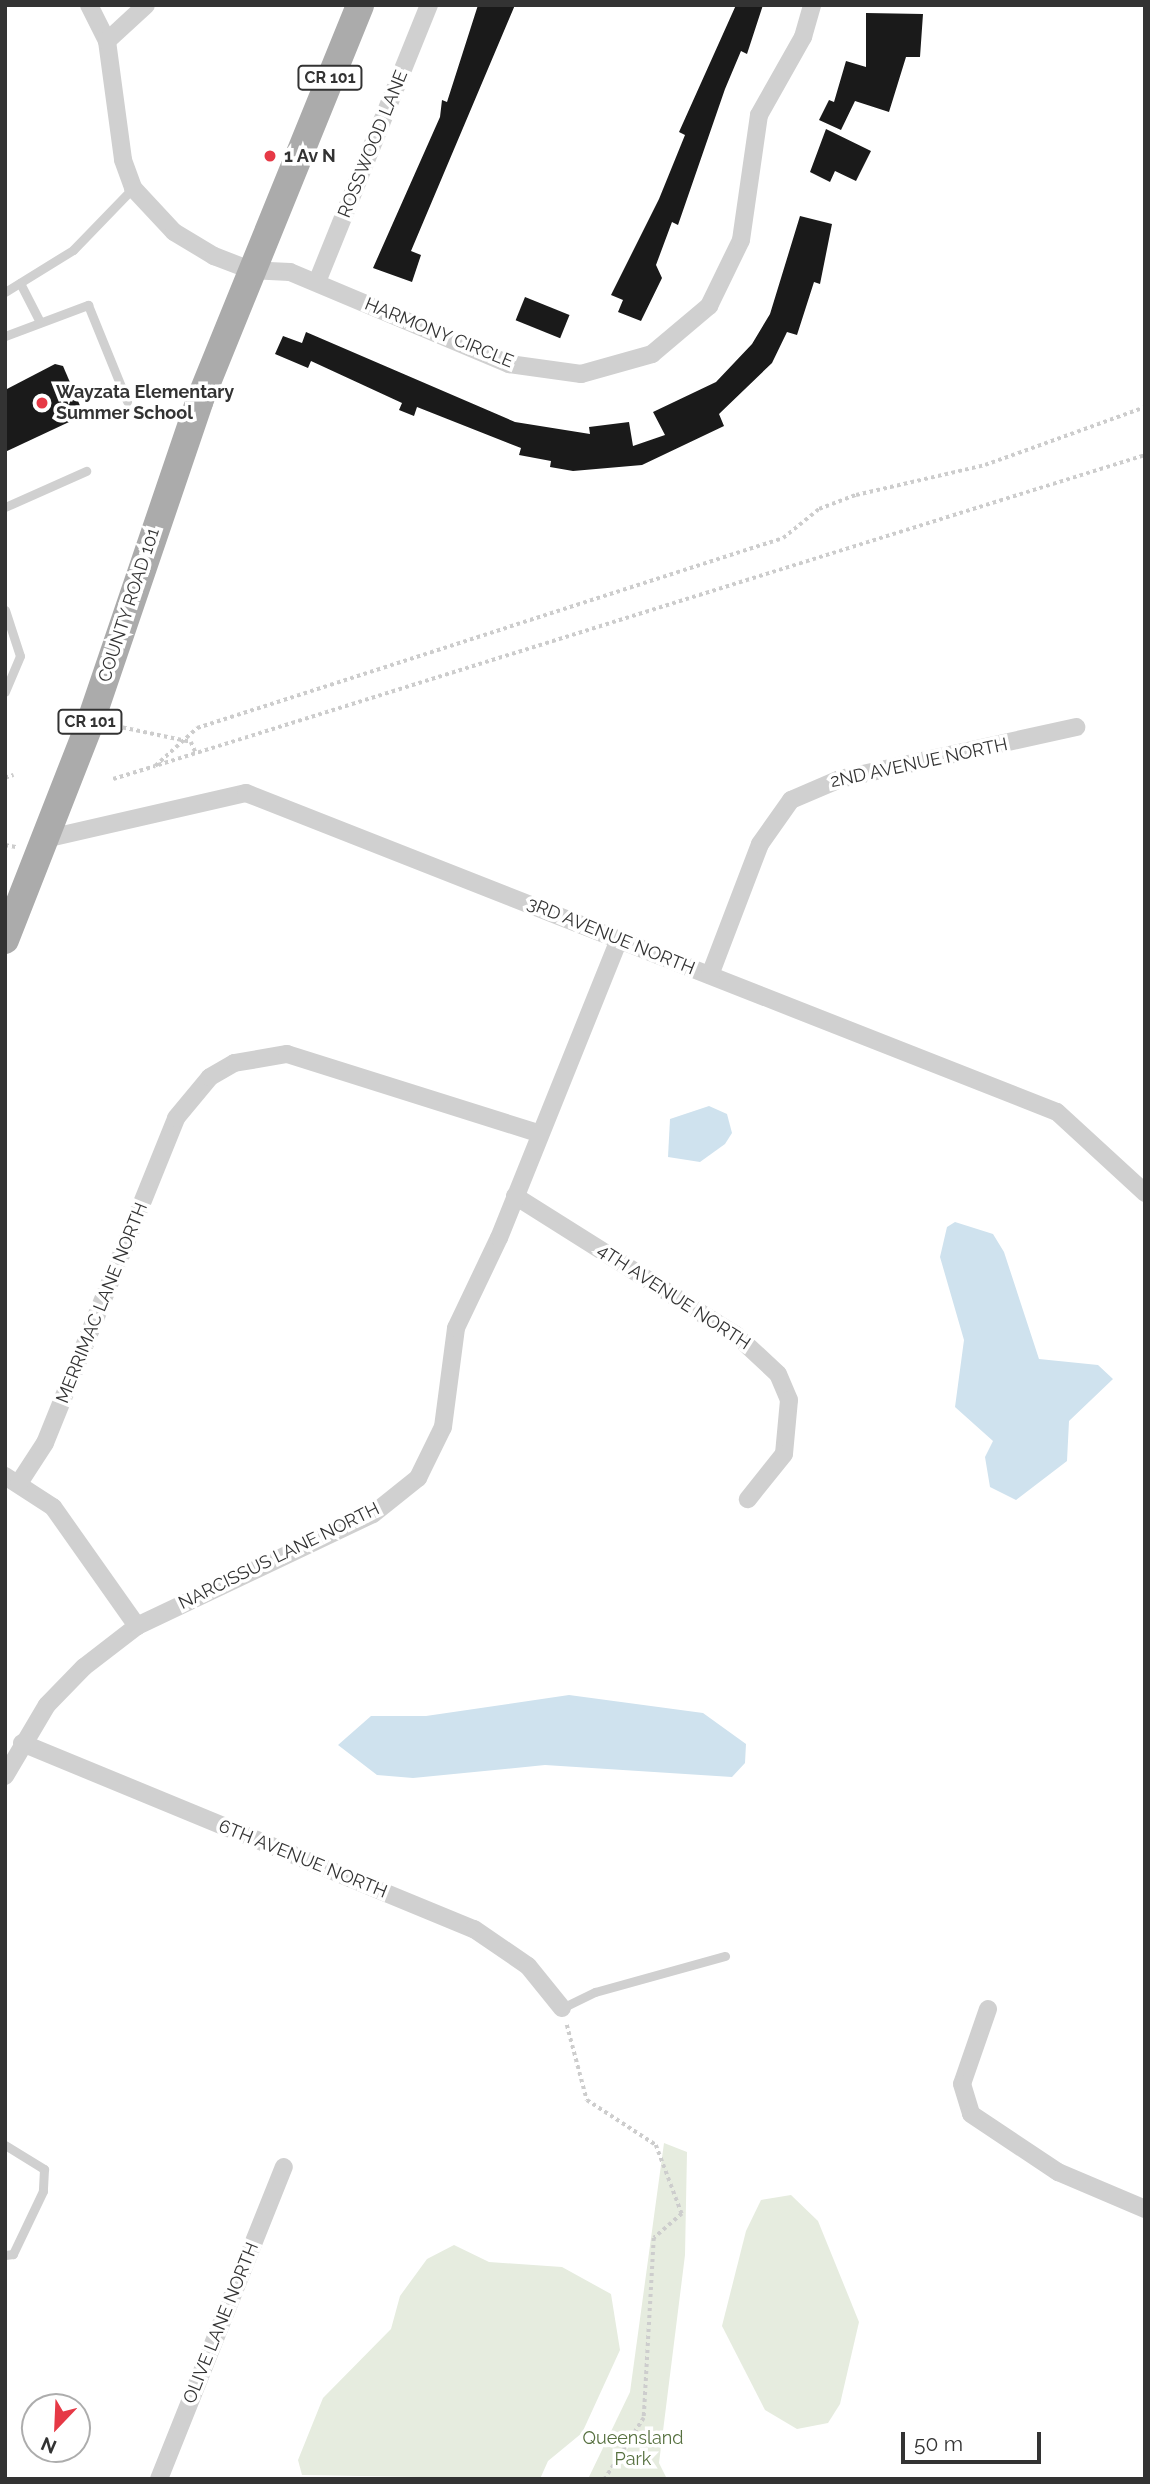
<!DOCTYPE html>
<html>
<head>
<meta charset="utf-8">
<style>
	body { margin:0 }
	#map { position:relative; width:1150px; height:2484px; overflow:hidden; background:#fff; font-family:Raleway,sans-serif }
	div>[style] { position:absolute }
	.green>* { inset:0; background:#e6ecdf }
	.water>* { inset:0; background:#cfe2ee }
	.building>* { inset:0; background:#1a1a1a; transform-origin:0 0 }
	.path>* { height:3.5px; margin-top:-1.75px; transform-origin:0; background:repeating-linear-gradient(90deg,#cdcdcd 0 3.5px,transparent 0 7px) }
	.lane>* { height:9px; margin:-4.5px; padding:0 4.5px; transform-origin:4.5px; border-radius:4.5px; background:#d0d0d0 }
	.street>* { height:18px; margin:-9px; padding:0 9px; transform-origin:9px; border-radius:9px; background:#d0d0d0 }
	.primary>* { height:28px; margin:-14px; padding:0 14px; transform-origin:14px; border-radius:14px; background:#ababab }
	.dots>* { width:19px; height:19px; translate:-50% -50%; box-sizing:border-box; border:4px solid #fff; border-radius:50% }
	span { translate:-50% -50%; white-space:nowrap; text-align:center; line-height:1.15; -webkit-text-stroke:7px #fff; paint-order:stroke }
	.shield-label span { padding:2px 5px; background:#fff; border:2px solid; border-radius:5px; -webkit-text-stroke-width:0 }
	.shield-label { font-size:16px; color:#333; font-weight:700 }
	.street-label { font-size:18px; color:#333 }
	.poi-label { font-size:18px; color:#333; font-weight:700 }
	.left { translate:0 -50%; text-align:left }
	.park-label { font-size:18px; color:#56703f }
	.frame { position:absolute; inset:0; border:7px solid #333; pointer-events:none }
	.north { position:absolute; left:21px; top:2393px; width:70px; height:70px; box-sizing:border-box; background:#fff; border:2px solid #adadad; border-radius:50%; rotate:203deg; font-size:19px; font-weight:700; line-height:28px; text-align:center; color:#333 }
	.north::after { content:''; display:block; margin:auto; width:24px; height:32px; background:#e63946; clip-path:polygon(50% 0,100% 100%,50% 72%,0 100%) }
	.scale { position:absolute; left:901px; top:2432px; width:140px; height:32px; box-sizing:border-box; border:4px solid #333; border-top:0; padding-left:9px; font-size:21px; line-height:24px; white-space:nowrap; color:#333; -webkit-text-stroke:5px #fff; paint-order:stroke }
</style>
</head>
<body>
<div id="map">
	<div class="green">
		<i style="clip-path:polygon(664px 2143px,687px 2152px,685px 2255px,659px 2463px,667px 2479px,588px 2479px,630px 2392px)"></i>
		<i style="clip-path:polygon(791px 2195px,818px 2221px,859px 2322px,840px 2404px,828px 2423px,797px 2429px,765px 2410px,722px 2326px,746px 2231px,761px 2200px)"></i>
		<i style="clip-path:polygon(454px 2245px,489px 2262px,562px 2267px,611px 2294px,620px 2350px,582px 2433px,548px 2461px,540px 2479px,302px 2475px,298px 2460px,323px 2398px,391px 2329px,400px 2296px,427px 2259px)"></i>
	</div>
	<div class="water">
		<i style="clip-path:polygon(709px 1106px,727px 1114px,732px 1133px,725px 1144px,700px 1162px,668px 1157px,670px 1119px)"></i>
		<i style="clip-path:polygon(955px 1222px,993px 1234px,1004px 1252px,1039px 1359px,1098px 1365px,1113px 1379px,1069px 1421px,1067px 1461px,1016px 1500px,990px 1487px,985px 1457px,993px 1441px,955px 1407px,964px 1340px,940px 1257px,947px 1227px)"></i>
		<i style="clip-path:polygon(569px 1695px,703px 1713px,746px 1744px,745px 1763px,732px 1777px,545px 1765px,413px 1778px,377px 1775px,338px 1745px,371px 1716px,426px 1716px)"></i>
	</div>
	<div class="building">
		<i style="clip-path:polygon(478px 5px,515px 5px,411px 251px,421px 255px,412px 282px,373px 268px,440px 117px,442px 100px,447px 102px)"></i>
		<i style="clip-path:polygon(736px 5px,763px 5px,747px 54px,741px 51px,725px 89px,678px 225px,672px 222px,656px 265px,662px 278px,641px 321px,618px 312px,623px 300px,611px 295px,659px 199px,685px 135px,679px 132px)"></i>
		<i style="clip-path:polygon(866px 13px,923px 14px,920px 57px,906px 57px,889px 112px,855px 101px,841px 130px,819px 120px,829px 100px,834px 102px,846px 61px,866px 67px)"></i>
		<i style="clip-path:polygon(826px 129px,871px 151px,856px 181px,835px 171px,830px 182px,810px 172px)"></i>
		<i style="clip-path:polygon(800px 216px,832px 224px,820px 284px,814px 282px,797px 335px,787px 332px,772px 363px,719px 414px,724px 426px,642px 465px,573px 471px,550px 467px,551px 461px,519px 455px,521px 448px,417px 407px,414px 416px,399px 410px,402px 403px,311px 361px,308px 368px,275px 354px,283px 336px,302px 343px,306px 332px,515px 422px,590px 434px,589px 427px,629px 422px,633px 446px,665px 435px,653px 412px,716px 382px,752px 344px,770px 314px)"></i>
		<i style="left:525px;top:297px;width:48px;height:25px;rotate:22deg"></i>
		<i style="clip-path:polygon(55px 364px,63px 366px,84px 415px,5px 452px,5px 390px)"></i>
	</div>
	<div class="path">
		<i style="left:116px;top:726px;width:77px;rotate:12deg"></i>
		<i style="left:191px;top:742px;width:12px;rotate:66deg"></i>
		<i style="left:158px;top:765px;width:1035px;rotate:-17.44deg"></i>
		<i style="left:5px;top:778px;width:9px;rotate:-21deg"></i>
		<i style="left:113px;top:779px;width:44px;rotate:-17.2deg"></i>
		<i style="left:155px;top:766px;width:57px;rotate:-42.1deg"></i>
		<i style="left:197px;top:728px;width:616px;rotate:-17.96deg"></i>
		<i style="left:783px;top:538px;width:46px;rotate:-38.9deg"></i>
		<i style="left:819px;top:509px;width:40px;rotate:-21deg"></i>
		<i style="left:856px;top:495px;width:132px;rotate:-13.1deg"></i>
		<i style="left:985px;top:465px;width:170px;rotate:-19.9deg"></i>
		<i style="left:5px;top:845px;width:11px;rotate:10deg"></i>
		<i style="left:567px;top:2025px;width:78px;rotate:75.1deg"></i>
		<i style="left:587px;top:2100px;width:82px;rotate:33.1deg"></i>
		<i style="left:656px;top:2145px;width:74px;rotate:69.4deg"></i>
		<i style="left:682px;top:2214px;width:37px;rotate:139deg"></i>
		<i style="left:654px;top:2238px;width:180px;rotate:93.2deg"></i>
		<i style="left:644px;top:2418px;width:72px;rotate:122.6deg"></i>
	</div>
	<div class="lane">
		<i style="left:20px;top:283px;width:44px;rotate:62.9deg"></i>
		<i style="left:5px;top:292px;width:80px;rotate:-31.7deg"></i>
		<i style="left:73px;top:250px;width:86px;rotate:-45.9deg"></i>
		<i style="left:5px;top:336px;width:89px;rotate:-20.5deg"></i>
		<i style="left:88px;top:305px;width:104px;rotate:67.9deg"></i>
		<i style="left:5px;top:507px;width:89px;rotate:-24deg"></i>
		<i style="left:5px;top:610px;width:48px;rotate:71.9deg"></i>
		<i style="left:20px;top:656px;width:39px;rotate:113deg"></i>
		<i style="left:562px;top:2008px;width:37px;rotate:-26deg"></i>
		<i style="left:595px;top:1992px;width:135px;rotate:-15.5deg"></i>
		<i style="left:5px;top:2145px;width:46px;rotate:31.6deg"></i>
		<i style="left:44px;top:2169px;width:22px;rotate:93deg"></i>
		<i style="left:43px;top:2191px;width:70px;rotate:115.5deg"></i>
		<i style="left:13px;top:2254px;width:8px;rotate:173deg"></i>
	</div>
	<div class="street">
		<i style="left:89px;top:5px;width:40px;rotate:63.4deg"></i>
		<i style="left:107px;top:41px;width:120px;rotate:82.3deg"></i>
		<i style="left:123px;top:160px;width:30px;rotate:70deg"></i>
		<i style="left:133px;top:188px;width:60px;rotate:47deg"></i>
		<i style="left:174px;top:232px;width:47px;rotate:31deg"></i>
		<i style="left:214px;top:256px;width:40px;rotate:21deg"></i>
		<i style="left:251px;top:270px;width:39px;rotate:3deg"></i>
		<i style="left:290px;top:272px;width:238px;rotate:22.8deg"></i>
		<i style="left:509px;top:364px;width:73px;rotate:7.9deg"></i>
		<i style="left:581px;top:374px;width:74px;rotate:-15.7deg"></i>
		<i style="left:652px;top:354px;width:75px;rotate:-40.1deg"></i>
		<i style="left:709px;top:306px;width:73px;rotate:-64.1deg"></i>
		<i style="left:741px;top:240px;width:126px;rotate:-81.8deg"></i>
		<i style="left:759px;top:115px;width:90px;rotate:-60.6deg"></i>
		<i style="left:803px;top:37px;width:33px;rotate:-74deg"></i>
		<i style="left:107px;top:41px;width:53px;rotate:-42.7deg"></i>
		<i style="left:317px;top:282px;width:299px;rotate:-68deg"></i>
		<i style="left:45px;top:839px;width:206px;rotate:-12.9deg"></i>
		<i style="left:246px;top:793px;width:871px;rotate:21.47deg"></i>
		<i style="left:1057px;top:1112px;width:120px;rotate:42.6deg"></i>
		<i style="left:710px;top:975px;width:140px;rotate:-69.1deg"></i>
		<i style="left:760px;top:844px;width:54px;rotate:-54.8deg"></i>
		<i style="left:791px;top:800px;width:53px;rotate:-23.2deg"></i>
		<i style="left:840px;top:779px;width:242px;rotate:-12.4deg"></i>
		<i style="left:515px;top:1196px;width:261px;rotate:32.2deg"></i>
		<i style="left:736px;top:1335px;width:57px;rotate:42.9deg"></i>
		<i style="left:778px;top:1374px;width:28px;rotate:67deg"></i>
		<i style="left:789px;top:1400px;width:54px;rotate:95.3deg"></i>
		<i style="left:784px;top:1454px;width:58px;rotate:128.7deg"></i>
		<i style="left:5px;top:1476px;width:57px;rotate:32.9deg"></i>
		<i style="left:53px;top:1507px;width:146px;rotate:54.8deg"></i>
		<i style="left:19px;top:1483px;width:48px;rotate:-57deg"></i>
		<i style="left:45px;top:1443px;width:350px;rotate:-68deg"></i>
		<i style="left:176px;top:1118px;width:53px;rotate:-50.3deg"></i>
		<i style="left:210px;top:1077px;width:28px;rotate:-30deg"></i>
		<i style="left:234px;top:1063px;width:54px;rotate:-9.6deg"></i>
		<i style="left:287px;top:1054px;width:265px;rotate:17.5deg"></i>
		<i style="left:22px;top:1743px;width:489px;rotate:22.4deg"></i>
		<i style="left:474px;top:1929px;width:65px;rotate:34.4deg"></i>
		<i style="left:528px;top:1966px;width:54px;rotate:51deg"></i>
		<i style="left:5px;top:1776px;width:82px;rotate:-59.4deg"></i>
		<i style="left:47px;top:1705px;width:53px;rotate:-45.8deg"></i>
		<i style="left:84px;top:1667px;width:67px;rotate:-37.7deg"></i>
		<i style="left:137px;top:1626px;width:261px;rotate:-25.4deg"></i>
		<i style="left:373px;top:1514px;width:58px;rotate:-38.7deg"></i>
		<i style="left:418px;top:1478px;width:57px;rotate:-63.9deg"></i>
		<i style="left:443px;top:1427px;width:100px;rotate:-82.5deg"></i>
		<i style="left:456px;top:1328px;width:100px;rotate:-64.5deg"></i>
		<i style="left:499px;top:1238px;width:322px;rotate:-68.1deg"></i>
		<i style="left:988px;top:2009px;width:79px;rotate:109.1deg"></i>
		<i style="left:962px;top:2084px;width:31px;rotate:73deg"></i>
		<i style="left:971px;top:2114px;width:105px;rotate:33.7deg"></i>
		<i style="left:1058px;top:2172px;width:95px;rotate:23deg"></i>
		<i style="left:159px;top:2479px;width:336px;rotate:-68.2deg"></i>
	</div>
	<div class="primary">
		<i style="left:5px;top:940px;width:233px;rotate:-68.6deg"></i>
		<i style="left:90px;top:723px;width:339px;rotate:-71.2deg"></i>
		<i style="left:199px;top:402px;width:428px;rotate:-67.9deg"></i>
	</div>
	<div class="dots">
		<i style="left:270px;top:156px;background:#e63946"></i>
		<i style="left:42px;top:403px;background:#e63946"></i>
	</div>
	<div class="shield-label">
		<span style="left:330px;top:78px">CR 101</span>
		<span style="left:90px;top:722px">CR 101</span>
	</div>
	<div class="street-label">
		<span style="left:373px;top:144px;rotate:-68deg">ROSSWOOD LANE</span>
		<span style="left:439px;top:333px;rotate:22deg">HARMONY CIRCLE</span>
		<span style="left:129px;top:605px;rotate:-72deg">COUNTY ROAD 101</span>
		<span style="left:919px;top:763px;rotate:-12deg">2ND AVENUE NORTH</span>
		<span style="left:611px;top:936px;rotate:22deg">3RD AVENUE NORTH</span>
		<span style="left:674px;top:1297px;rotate:33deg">4TH AVENUE NORTH</span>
		<span style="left:102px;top:1303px;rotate:-68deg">MERRIMAC LANE NORTH</span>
		<span style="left:279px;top:1556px;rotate:-26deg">NARCISSUS LANE NORTH</span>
		<span style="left:303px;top:1859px;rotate:22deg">6TH AVENUE NORTH</span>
		<span style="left:221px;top:2323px;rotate:-68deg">OLIVE LANE NORTH</span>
	</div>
	<div class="poi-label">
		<span class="left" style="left:284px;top:156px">1 Av N</span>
		<span class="left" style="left:56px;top:403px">Wayzata Elementary<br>Summer School</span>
	</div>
	<div class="park-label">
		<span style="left:633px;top:2449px">Queensland<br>Park</span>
	</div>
	<div class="frame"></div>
	<div class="north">N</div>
	<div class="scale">50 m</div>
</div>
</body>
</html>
